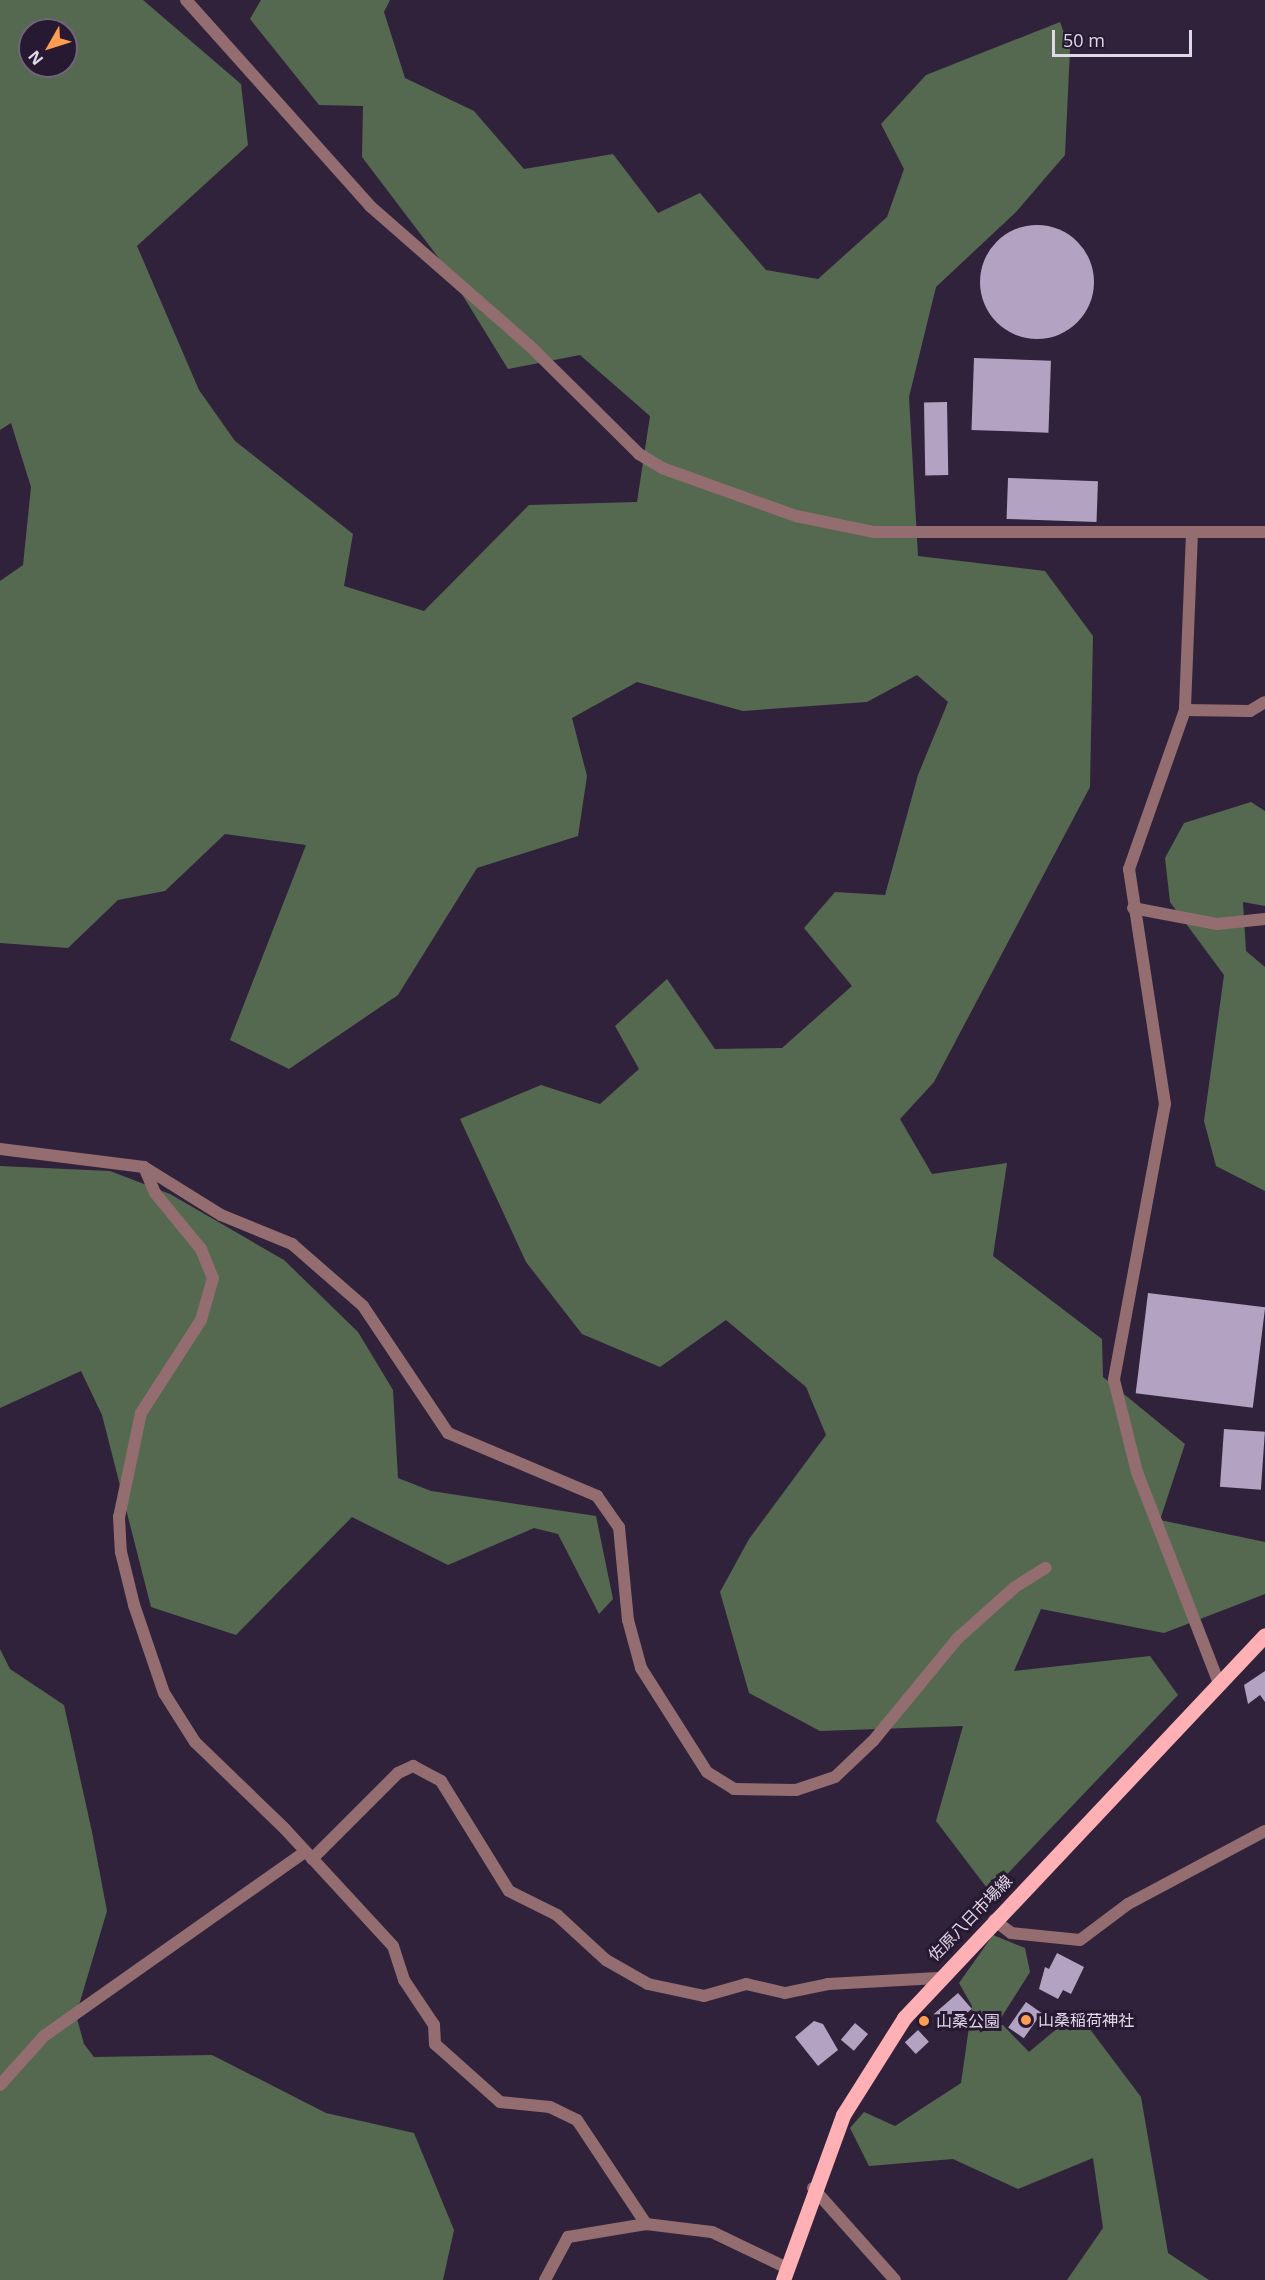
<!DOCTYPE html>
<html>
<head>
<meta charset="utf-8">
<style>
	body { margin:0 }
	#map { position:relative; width:1265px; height:2280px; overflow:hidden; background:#31223c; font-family:"Open Sans","Noto Sans JP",sans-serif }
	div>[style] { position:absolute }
	.forest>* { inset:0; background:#54694f }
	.building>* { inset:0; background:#b4a2c2; transform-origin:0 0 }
	.round { border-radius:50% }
	.street>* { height:12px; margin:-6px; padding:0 6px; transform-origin:6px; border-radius:6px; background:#936d6f }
	.primary>* { height:15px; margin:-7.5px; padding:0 7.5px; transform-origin:7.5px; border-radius:7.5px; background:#feb0b5 }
	.dots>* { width:16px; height:16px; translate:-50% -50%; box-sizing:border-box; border:3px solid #271931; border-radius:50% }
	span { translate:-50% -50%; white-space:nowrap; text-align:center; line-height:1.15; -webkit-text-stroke:6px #271931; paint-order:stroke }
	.street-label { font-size:16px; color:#e0d7e7 }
	.poi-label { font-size:16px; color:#e0d7e7 }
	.left { translate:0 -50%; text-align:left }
	.north { position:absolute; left:18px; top:18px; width:60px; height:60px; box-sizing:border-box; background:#271931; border:2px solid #71657a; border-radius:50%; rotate:231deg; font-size:16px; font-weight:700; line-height:24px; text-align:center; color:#e0d7e7 }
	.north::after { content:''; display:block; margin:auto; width:21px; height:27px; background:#fc9d52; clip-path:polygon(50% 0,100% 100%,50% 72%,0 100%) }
	.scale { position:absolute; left:1052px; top:30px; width:140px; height:27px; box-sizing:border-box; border:3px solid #e0d7e7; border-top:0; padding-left:8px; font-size:18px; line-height:21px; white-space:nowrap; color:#e0d7e7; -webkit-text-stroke:4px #271931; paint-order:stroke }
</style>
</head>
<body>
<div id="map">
	<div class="forest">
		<i style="clip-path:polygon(evenodd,0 0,143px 0,241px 84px,248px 145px,137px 246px,199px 390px,235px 441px,353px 534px,344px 586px,424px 611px,529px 505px,637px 502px,650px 416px,580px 355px,508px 369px,444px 265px,362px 157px,363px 106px,319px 105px,250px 19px,261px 0,390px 0,384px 12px,405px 78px,474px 111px,524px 169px,613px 154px,658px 213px,700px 193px,766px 270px,818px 279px,887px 217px,904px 169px,881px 124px,926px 75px,1060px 22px,1070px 50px,1065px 155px,1016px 212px,936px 287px,909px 397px,918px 556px,1045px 571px,1093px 636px,1090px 787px,934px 1082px,900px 1119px,932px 1174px,1007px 1163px,993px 1256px,1102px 1339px,1103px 1377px,1185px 1444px,1160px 1520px,1265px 1542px,1265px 1594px,1164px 1633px,1041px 1609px,1014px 1671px,1150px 1656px,1178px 1695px,990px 1892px,936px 1821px,963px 1726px,820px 1731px,749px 1693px,720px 1592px,749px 1539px,826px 1435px,806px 1387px,726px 1320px,660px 1367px,582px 1334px,526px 1262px,460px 1119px,541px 1085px,600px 1104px,639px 1069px,615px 1026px,667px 979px,715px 1049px,782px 1048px,852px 986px,804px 928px,835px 892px,885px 895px,918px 775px,948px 702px,917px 675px,867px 702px,743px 711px,637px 682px,572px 718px,587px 776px,578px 836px,477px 868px,398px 995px,289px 1069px,230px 1040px,306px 845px,225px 834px,165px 891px,118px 900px,68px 948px,0 943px,0 581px,23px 565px,31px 487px,11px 423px,0 430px,0 0,30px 30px,66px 30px,66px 66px,30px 66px,30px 30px)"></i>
		<i style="clip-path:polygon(1251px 802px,1265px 811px,1265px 906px,1243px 902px,1246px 951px,1265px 967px,1265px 1191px,1216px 1166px,1204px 1121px,1224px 975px,1170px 902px,1165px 858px,1184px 823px)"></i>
		<i style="clip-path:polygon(0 1166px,110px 1171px,170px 1194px,284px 1260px,358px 1332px,393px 1390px,398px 1478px,431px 1491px,596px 1516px,613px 1599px,599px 1614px,558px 1534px,534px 1528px,448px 1565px,352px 1517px,236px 1635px,151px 1607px,102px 1415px,81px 1371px,0 1408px)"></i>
		<i style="clip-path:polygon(0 1649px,10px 1669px,64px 1705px,92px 1832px,107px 1911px,76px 2015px,84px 2044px,94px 2057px,212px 2055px,326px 2113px,414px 2133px,454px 2230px,443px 2280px,0 2280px)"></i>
		<i style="clip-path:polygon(993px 1935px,1025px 1948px,1030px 1972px,999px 2021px,1029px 2052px,1077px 2012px,1141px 2097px,1168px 2253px,1209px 2280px,1067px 2280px,1103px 2228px,1093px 2158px,1018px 2189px,953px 2159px,869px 2166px,850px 2128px,864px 2112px,895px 2126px,961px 2083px,972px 2006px,959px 1983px)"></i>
	</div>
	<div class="building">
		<i class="round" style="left:980px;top:225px;width:114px;height:114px"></i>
		<i style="left:974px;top:358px;width:77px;height:72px;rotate:2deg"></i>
		<i style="left:947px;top:402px;width:73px;height:23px;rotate:89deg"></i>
		<i style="left:1008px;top:478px;width:90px;height:41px;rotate:2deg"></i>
		<i style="left:1148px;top:1293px;width:118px;height:101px;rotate:7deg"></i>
		<i style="left:1224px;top:1429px;width:41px;height:58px;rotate:4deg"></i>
		<i style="clip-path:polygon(1265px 1671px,1265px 1702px,1260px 1695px,1248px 1704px,1244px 1685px)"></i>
		<i style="clip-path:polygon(1057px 1953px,1084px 1967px,1071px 1994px,1063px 1990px,1058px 1999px,1039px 1989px,1045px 1967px,1049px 1969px)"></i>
		<i style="left:958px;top:1993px;width:21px;height:32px;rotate:49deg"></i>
		<i style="left:1026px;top:2002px;width:19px;height:31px;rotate:35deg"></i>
		<i style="clip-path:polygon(814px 2021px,823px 2024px,838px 2050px,818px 2066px,795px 2037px)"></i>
		<i style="left:855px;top:2023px;width:17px;height:22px;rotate:40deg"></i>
		<i style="left:918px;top:2030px;width:16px;height:18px;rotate:47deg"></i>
	</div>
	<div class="street">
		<i style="left:186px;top:0;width:276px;rotate:48.2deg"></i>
		<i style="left:370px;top:206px;width:211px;rotate:41.2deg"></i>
		<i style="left:529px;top:345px;width:155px;rotate:44.7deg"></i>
		<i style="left:639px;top:454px;width:27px;rotate:31deg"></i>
		<i style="left:662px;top:468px;width:142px;rotate:19.7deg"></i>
		<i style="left:796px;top:516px;width:80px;rotate:11.6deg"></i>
		<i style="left:874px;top:532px;width:391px"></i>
		<i style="left:1192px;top:533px;width:177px;rotate:92.3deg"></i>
		<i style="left:1185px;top:710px;width:169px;rotate:109.4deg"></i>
		<i style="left:1129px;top:869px;width:238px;rotate:81.3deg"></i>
		<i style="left:1165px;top:1104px;width:281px;rotate:100.5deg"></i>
		<i style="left:1114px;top:1380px;width:95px;rotate:76deg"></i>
		<i style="left:1137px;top:1472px;width:224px;rotate:68.8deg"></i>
		<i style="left:1185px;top:710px;width:65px;rotate:0.9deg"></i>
		<i style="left:1250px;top:711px;width:17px;rotate:-31deg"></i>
		<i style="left:1133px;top:908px;width:86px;rotate:10.8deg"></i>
		<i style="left:1217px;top:924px;width:48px;rotate:-5.9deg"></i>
		<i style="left:0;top:1149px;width:145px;rotate:7.1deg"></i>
		<i style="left:144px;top:1167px;width:91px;rotate:31.9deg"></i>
		<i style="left:221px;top:1215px;width:77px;rotate:22.2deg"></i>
		<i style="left:292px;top:1244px;width:94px;rotate:41.1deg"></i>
		<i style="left:363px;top:1306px;width:153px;rotate:56.2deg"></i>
		<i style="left:448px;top:1433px;width:162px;rotate:22.9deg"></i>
		<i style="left:597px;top:1496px;width:38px;rotate:55deg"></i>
		<i style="left:619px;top:1527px;width:93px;rotate:84.5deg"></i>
		<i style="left:628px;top:1620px;width:50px;rotate:74.8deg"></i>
		<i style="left:641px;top:1668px;width:123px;rotate:57.6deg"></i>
		<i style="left:707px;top:1772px;width:32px;rotate:32deg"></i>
		<i style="left:734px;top:1789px;width:62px;rotate:0.9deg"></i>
		<i style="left:796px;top:1790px;width:41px;rotate:-18.4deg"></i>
		<i style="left:835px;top:1777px;width:52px;rotate:-43.5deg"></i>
		<i style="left:873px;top:1741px;width:134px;rotate:-50.5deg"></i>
		<i style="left:958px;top:1638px;width:76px;rotate:-41.8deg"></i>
		<i style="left:1015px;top:1587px;width:36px;rotate:-32deg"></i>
		<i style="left:144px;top:1167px;width:28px;rotate:67deg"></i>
		<i style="left:155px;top:1193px;width:72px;rotate:50.6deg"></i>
		<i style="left:201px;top:1249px;width:31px;rotate:68deg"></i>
		<i style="left:213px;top:1278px;width:44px;rotate:105.9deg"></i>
		<i style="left:201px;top:1320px;width:111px;rotate:122.8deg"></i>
		<i style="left:141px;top:1413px;width:106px;rotate:101.9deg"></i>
		<i style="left:119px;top:1517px;width:35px;rotate:87deg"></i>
		<i style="left:121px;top:1552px;width:55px;rotate:76.2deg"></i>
		<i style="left:134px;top:1605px;width:93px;rotate:71.2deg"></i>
		<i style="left:164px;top:1693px;width:58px;rotate:57.7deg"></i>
		<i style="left:195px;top:1742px;width:125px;rotate:44deg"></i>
		<i style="left:285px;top:1829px;width:159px;rotate:47.3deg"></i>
		<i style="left:393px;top:1946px;width:36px;rotate:72deg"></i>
		<i style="left:404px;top:1980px;width:54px;rotate:56.3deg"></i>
		<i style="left:434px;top:2025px;width:19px;rotate:87deg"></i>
		<i style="left:435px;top:2044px;width:87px;rotate:41.7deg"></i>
		<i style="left:500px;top:2102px;width:50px;rotate:5.7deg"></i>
		<i style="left:550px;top:2107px;width:30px;rotate:26deg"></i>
		<i style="left:577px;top:2120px;width:125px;rotate:56.4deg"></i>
		<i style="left:646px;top:2224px;width:66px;rotate:6.9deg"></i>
		<i style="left:712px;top:2232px;width:83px;rotate:25.6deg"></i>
		<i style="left:312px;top:1859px;width:122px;rotate:-45deg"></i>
		<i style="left:398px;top:1773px;width:17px;rotate:-25deg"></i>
		<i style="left:413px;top:1766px;width:32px;rotate:28deg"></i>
		<i style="left:441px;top:1781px;width:129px;rotate:58.3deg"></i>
		<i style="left:509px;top:1891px;width:54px;rotate:26.6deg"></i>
		<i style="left:557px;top:1915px;width:67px;rotate:42.6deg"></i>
		<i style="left:606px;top:1960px;width:48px;rotate:29.7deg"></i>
		<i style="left:648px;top:1984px;width:57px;rotate:12.1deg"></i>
		<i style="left:704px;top:1996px;width:44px;rotate:-15.9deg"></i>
		<i style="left:746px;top:1984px;width:40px;rotate:13deg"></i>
		<i style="left:785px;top:1993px;width:44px;rotate:-11.8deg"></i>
		<i style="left:828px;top:1984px;width:110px;rotate:-3.1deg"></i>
		<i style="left:994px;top:1920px;width:21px;rotate:37deg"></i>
		<i style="left:1011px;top:1933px;width:69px;rotate:5.8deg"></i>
		<i style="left:1080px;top:1940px;width:60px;rotate:-36.9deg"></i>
		<i style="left:1128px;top:1904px;width:155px;rotate:-28.1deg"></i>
		<i style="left:0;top:2085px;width:66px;rotate:-48.1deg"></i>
		<i style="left:44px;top:2036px;width:319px;rotate:-35.2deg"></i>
		<i style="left:813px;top:2188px;width:123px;rotate:48.3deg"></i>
		<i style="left:545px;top:2280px;width:49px;rotate:-61.9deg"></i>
		<i style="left:568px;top:2237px;width:79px;rotate:-9.5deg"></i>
	</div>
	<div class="primary">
		<i style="left:783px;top:2280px;width:176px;rotate:-70deg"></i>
		<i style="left:843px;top:2115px;width:115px;rotate:-57.8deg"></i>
		<i style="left:904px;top:2018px;width:526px;rotate:-46.69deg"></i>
	</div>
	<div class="dots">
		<i style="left:1026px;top:2020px;background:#fc9d52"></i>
		<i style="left:924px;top:2021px;background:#fc9d52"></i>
	</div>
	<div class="street-label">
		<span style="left:970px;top:1918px;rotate:-46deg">佐原八日市場線</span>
	</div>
	<div class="poi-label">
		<span class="left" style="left:1038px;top:2020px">山桑稲荷神社</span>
		<span class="left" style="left:936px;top:2021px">山桑公園</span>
	</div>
	<div class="north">N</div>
	<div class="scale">50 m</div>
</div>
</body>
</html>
